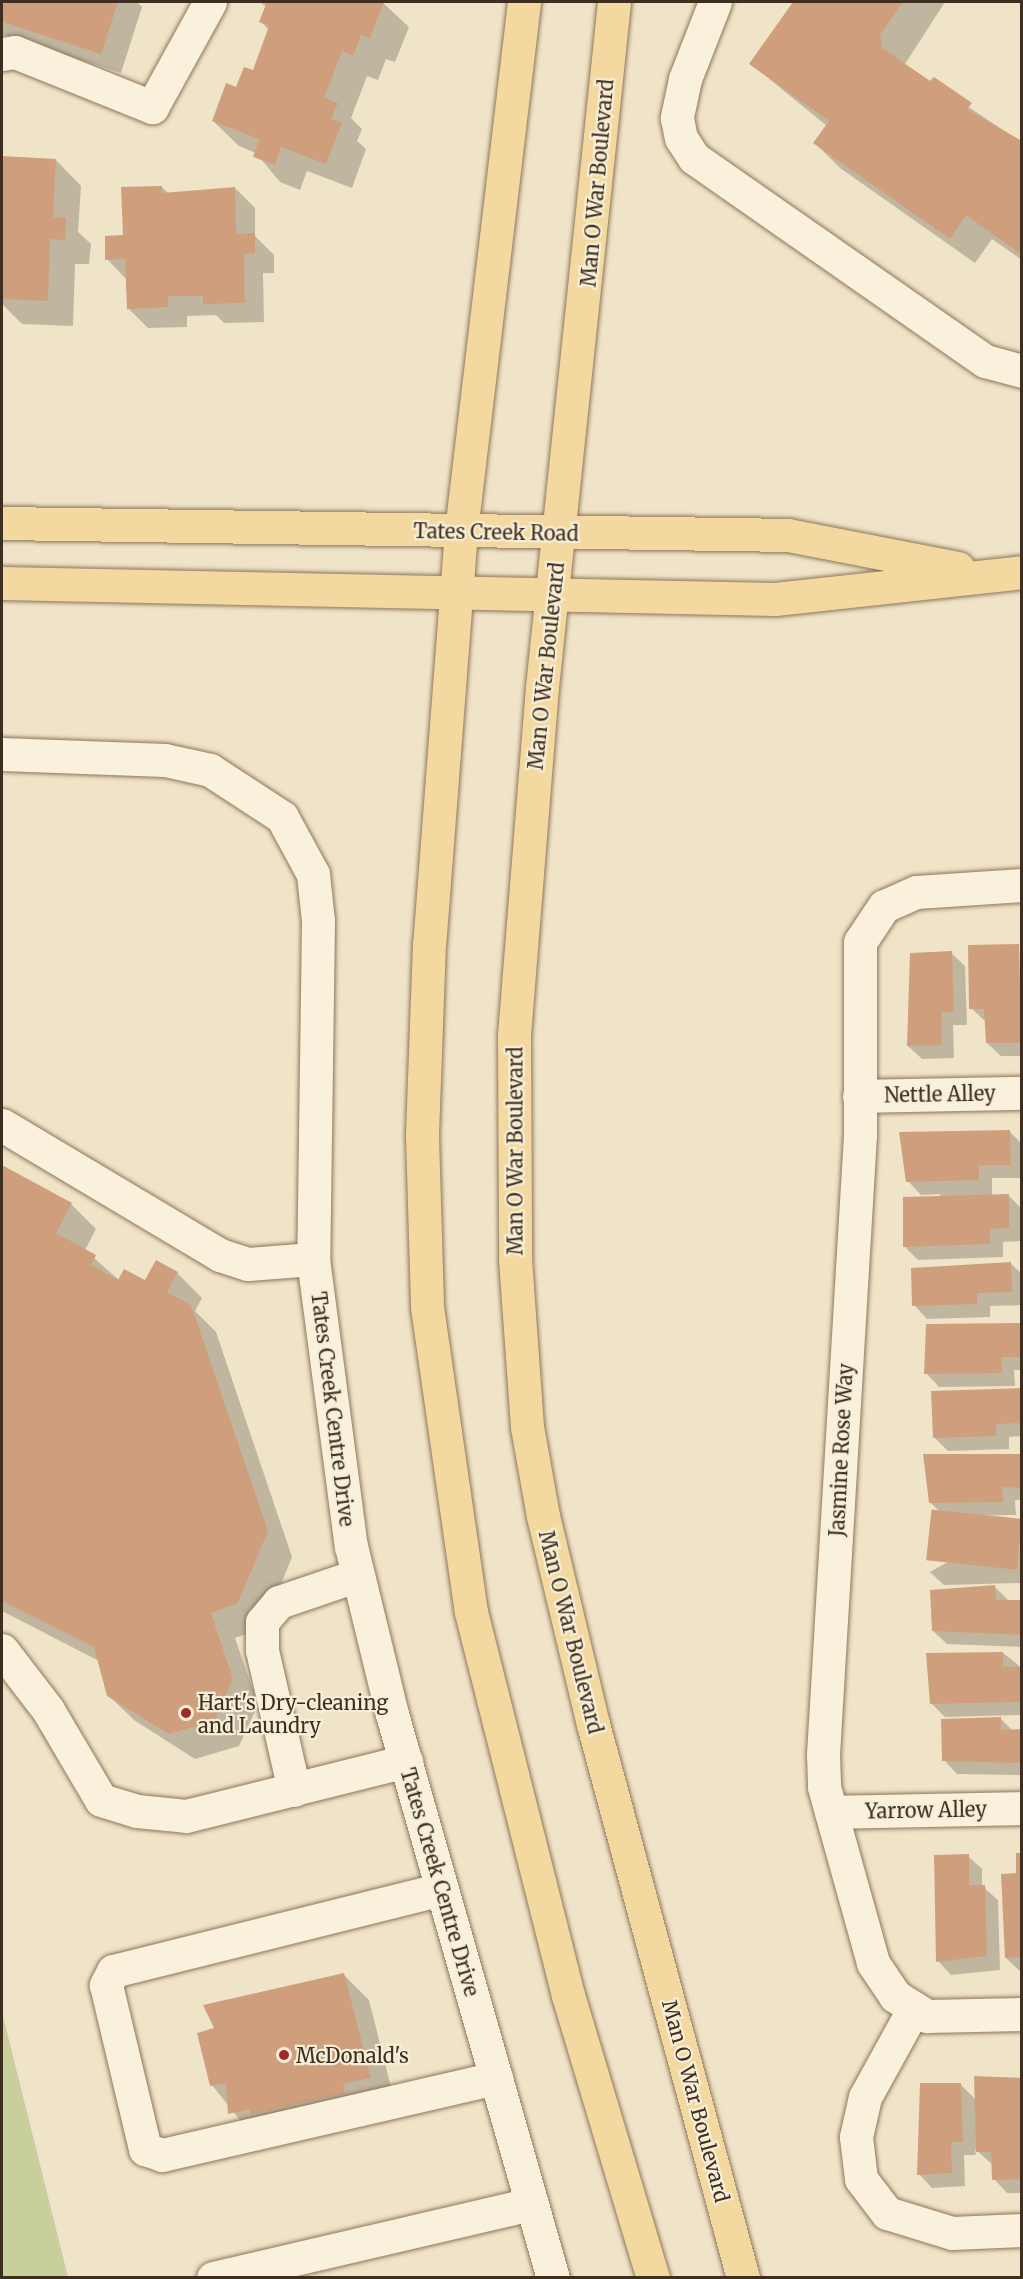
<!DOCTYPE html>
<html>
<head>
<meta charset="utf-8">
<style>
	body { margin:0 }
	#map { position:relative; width:1023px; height:2279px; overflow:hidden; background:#f0e4c8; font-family:Merriweather,serif }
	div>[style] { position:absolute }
	.green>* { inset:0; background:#c9cf9b }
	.shadow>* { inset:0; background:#0003 }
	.building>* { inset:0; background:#cf9f7d; transform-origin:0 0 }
	.roads { filter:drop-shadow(0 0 2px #8d765c) drop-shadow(0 0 2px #8d765c) }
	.minor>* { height:33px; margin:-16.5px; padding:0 16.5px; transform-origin:16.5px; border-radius:16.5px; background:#faf1dc }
	.major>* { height:33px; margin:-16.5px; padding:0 16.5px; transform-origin:16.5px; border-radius:16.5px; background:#f3d9a0 }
	.dots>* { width:16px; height:16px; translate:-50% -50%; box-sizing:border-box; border:3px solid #f7eed8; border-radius:50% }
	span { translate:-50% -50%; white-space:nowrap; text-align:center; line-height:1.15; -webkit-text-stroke:4.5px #f7eed8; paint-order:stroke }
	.street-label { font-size:20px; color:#3d2e20 }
	.poi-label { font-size:20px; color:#3d2e20 }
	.left { translate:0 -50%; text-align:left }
	.frame { position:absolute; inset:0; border:3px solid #3d2e20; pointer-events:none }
</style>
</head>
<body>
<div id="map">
	<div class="green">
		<i style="clip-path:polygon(2px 2012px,68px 2277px,2px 2277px)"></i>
	</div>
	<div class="shadow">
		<i style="clip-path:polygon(2px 2px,137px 2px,142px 7px,121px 73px,2px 34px)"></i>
		<i style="clip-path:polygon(260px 2px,382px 2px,409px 27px,395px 62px,386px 59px,378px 80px,367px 76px,351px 118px,362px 129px,357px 141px,366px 149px,352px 188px,307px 171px,300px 190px,280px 182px,256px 153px,239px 146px,213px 121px,254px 72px,269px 30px,261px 22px,266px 7px)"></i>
		<i style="clip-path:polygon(795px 2px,945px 2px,905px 64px,1022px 143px,1022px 260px,992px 239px,975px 263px,840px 168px,815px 143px,827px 126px,751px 64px)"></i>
		<i style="clip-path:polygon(2px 158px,56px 160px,81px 186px,78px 232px,91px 244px,89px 264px,75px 264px,73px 326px,22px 324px,2px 304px)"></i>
		<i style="clip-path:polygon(162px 187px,169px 194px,235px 188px,255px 208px,255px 236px,274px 255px,274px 273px,263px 273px,264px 322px,224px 323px,216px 315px,187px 316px,187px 327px,148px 328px,128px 308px,126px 279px,107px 259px)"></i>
		<i style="clip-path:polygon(1019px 945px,1022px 1056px,1001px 1056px,987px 1043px,986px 1022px,971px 1008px)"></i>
		<i style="clip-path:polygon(951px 953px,965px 966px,967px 1025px,953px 1025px,954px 1058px,922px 1059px,908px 1046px)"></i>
		<i style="clip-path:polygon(1010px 1132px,1022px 1144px,1022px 1178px,992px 1178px,992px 1196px,1008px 1195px,1022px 1209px,1022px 1241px,1003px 1242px,1003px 1257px,918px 1260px,904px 1246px,941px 1194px,921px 1195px,908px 1181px)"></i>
		<i style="clip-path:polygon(2px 1167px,71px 1204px,96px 1229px,85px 1250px,119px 1280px,146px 1282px,177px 1273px,202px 1298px,195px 1311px,216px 1332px,292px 1557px,263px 1628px,235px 1638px,258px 1705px,239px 1746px,195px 1759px,134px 1720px,108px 1695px,99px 1661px,2px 1611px)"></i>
		<i style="clip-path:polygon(1010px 1263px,1022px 1274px,1022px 1305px,990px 1306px,990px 1317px,927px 1319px,914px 1305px)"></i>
		<i style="clip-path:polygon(1022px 1324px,1022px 1370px,1014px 1370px,1015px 1386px,939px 1387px,926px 1373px)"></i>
		<i style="clip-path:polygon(1022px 1389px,1022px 1436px,1009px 1437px,1009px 1449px,948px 1451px,934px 1437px)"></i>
		<i style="clip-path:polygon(1022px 1456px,1022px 1500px,1015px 1500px,1016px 1515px,944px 1516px,930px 1502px)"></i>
		<i style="clip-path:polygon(1022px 1520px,1022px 1583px,944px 1585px,930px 1572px)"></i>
		<i style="clip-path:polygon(995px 1587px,1008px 1600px,1022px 1601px,1022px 1647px,947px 1644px,933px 1631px)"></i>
		<i style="clip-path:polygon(1003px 1653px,1022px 1668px,1022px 1715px,945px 1717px,931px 1703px)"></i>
		<i style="clip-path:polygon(1000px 1718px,1013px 1731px,1022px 1731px,1022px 1775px,957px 1774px,944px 1760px)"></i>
		<i style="clip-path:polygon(1022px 1854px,1022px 1971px,1020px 1971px,1006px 1958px)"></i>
		<i style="clip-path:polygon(968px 1856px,982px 1869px,982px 1886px,998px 1900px,1000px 1970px,951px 1975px,938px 1961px)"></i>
		<i style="clip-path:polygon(344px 1975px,369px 2000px,395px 2103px,255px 2139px,212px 2085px,216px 2029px)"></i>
		<i style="clip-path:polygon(1022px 2079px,1022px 2193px,1007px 2193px,994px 2179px,993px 2165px,975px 2149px,976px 2155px,964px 2155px,965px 2186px,932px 2188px,919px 2174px,960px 2084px,976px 2100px)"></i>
	</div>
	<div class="building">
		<i style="clip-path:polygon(2px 2px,118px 2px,101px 54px,2px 22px)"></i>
		<i style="clip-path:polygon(267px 2px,384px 2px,370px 38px,361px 35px,353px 56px,342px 51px,324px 98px,338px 103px,331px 119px,342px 123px,326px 164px,281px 147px,275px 165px,253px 157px,259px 139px,212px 121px,226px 83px,236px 87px,244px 67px,253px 70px,269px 26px,259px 22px)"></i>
		<i style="clip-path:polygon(793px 2px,903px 2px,880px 35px,882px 48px,930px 81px,934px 77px,972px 103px,967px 109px,1022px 141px,1022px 255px,966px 215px,950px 239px,813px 143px,829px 121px,749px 64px)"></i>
		<i style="clip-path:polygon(2px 156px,56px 159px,53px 217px,66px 218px,65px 240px,50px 239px,48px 301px,2px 299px)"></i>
		<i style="clip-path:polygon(162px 186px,162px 193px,235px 187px,236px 234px,255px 233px,255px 253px,244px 254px,245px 303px,203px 304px,203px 296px,168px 296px,168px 307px,127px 309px,125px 259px,105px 260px,105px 236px,123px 235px,121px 187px)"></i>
		<i style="clip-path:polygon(1019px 944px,1021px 1043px,986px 1043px,984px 1009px,969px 1009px,968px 945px)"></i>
		<i style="clip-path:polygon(952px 951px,954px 1012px,941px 1012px,942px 1045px,907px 1046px,910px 953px)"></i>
		<i style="clip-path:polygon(1010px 1130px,1011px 1165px,979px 1165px,979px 1180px,906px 1182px,899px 1132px)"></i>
		<i style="clip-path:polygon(2px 1165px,72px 1203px,56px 1233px,96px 1255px,91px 1265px,118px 1280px,124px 1269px,145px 1280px,156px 1260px,178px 1272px,167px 1292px,191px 1305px,268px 1531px,238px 1603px,211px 1613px,233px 1679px,214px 1721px,169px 1734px,107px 1696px,94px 1647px,2px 1601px)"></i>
		<i style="clip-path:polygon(1009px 1194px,1009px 1228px,990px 1229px,990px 1244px,903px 1247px,903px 1197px)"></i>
		<i style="clip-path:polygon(1011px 1262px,1012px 1292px,977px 1293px,977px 1304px,912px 1306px,911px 1268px)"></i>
		<i style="clip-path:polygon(1022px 1323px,1022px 1357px,1001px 1357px,1002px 1373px,924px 1374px,926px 1324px)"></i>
		<i style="clip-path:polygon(1022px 1388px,1022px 1423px,996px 1424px,996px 1436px,933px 1438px,931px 1391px)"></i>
		<i style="clip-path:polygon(923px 1454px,1022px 1454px,1022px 1488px,1002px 1487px,1003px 1502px,929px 1503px)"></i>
		<i style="left:1022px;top:1519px;width:51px;height:91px;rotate:96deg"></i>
		<i style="clip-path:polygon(995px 1585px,996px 1600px,1022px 1600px,1022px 1635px,932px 1631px,930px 1590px)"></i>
		<i style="clip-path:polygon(1003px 1652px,1003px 1667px,1022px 1667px,1022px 1702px,930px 1704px,926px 1653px)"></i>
		<i style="clip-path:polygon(1001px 1717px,1001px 1730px,1022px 1729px,1022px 1763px,942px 1761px,941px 1719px)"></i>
		<i style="clip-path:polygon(1016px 1853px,1022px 1853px,1022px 1957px,1005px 1958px,1001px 1874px,1016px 1873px)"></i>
		<i style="clip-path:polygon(969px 1854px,969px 1885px,985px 1885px,987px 1956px,936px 1962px,934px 1855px)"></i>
		<i style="clip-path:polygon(344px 1973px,371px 2078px,343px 2084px,345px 2093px,251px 2114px,250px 2109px,228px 2114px,226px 2083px,210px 2086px,197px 2033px,214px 2028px,203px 2005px)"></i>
		<i style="clip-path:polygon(974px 2076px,1022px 2078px,1022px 2179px,992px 2180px,991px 2152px,976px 2152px)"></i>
		<i style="clip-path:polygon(920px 2083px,961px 2083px,963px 2142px,951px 2142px,952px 2173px,917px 2175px)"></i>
	</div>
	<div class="roads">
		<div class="minor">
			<i style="left:715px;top:2px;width:83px;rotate:111.3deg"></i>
			<i style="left:685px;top:79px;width:40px;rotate:102deg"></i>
			<i style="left:677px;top:118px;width:20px;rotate:79deg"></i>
			<i style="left:681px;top:138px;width:24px;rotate:57deg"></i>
			<i style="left:694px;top:158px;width:355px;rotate:34.9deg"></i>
			<i style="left:985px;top:361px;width:38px;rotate:15deg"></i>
			<i style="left:2px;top:54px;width:13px;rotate:-9deg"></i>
			<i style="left:15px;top:52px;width:148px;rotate:21.9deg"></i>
			<i style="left:152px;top:107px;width:120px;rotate:-61.1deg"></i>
			<i style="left:2px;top:754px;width:163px;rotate:2.1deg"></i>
			<i style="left:165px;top:760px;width:46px;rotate:12.5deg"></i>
			<i style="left:210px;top:770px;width:86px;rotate:33.1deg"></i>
			<i style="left:282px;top:817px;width:65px;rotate:61.5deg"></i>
			<i style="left:313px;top:874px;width:47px;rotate:83.9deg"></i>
			<i style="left:318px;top:921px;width:338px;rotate:90.8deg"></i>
			<i style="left:313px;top:1259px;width:290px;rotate:82.5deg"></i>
			<i style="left:351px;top:1546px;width:173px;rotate:76.3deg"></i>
			<i style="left:392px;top:1714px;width:587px;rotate:74.07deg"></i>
			<i style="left:1022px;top:885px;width:106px;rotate:176.2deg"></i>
			<i style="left:916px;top:892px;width:35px;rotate:156deg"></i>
			<i style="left:884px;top:906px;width:43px;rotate:123.7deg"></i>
			<i style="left:860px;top:942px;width:193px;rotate:90deg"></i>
			<i style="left:860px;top:1135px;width:620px;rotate:93.42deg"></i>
			<i style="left:823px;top:1754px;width:33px;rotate:88deg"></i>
			<i style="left:824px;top:1787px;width:183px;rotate:74.4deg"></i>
			<i style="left:873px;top:1963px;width:40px;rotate:56deg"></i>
			<i style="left:895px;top:1996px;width:38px;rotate:32deg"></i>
			<i style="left:927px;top:2016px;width:95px;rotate:-1.2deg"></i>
			<i style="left:859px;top:1096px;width:163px;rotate:-1.1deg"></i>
			<i style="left:2px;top:1125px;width:254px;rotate:30.8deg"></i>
			<i style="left:220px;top:1255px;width:29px;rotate:18deg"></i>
			<i style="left:248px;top:1264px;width:65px;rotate:-4.4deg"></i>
			<i style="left:2px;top:1650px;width:76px;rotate:52.5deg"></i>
			<i style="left:48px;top:1710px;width:104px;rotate:59.5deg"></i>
			<i style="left:101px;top:1800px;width:38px;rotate:17deg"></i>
			<i style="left:137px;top:1811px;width:49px;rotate:5.8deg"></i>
			<i style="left:186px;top:1816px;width:227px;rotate:-14deg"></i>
			<i style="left:294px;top:1790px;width:144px;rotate:-102.9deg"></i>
			<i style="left:262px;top:1650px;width:28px;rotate:-90deg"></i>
			<i style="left:262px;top:1622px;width:26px;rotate:-50deg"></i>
			<i style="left:279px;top:1602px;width:83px;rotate:-18.9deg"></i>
			<i style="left:831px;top:1812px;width:191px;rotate:-1.2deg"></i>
			<i style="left:442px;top:1889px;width:339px;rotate:166deg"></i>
			<i style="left:113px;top:1971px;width:16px;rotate:117deg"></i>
			<i style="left:106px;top:1985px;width:169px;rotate:76.6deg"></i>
			<i style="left:145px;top:2149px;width:18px;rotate:19deg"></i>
			<i style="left:162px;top:2155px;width:343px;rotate:-13deg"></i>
			<i style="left:914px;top:2008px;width:102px;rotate:118.8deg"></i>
			<i style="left:865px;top:2097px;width:41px;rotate:102.7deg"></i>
			<i style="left:856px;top:2137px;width:42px;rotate:83.2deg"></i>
			<i style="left:861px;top:2179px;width:43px;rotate:52.6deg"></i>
			<i style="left:887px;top:2213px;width:68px;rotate:17.1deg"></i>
			<i style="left:952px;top:2233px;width:70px;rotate:-2.5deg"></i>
			<i style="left:213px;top:2278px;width:327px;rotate:-13.1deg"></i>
		</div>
		<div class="major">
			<i style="left:524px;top:2px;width:533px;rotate:96.79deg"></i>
			<i style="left:461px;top:531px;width:413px;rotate:94.4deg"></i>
			<i style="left:429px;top:943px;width:193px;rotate:92.1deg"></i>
			<i style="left:422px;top:1136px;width:171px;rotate:88.3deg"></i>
			<i style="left:427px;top:1307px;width:308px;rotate:81.8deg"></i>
			<i style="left:471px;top:1612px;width:395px;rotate:75.8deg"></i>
			<i style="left:568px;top:1995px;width:295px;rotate:73.3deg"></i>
			<i style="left:614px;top:2px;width:689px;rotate:96deg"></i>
			<i style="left:542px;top:687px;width:349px;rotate:94.6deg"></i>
			<i style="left:514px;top:1035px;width:224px;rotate:89.7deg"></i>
			<i style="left:515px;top:1259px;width:168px;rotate:85.9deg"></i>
			<i style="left:527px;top:1427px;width:90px;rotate:79.8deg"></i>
			<i style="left:543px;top:1516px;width:214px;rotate:76.5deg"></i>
			<i style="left:593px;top:1724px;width:574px;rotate:74.85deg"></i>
			<i style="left:2px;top:523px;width:786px;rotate:0.87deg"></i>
			<i style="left:788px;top:535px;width:173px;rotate:11deg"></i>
			<i style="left:2px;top:583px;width:773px;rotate:1.19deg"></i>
			<i style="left:775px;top:599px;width:248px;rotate:-6.2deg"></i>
		</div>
	</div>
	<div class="dots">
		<i style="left:186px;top:1713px;background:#9e2a2b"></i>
		<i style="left:284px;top:2055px;background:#9e2a2b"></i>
	</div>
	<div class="street-label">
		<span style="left:597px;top:183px;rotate:-85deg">Man O War Boulevard</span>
		<span style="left:496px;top:532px;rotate:1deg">Tates Creek Road</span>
		<span style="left:546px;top:666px;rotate:-84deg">Man O War Boulevard</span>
		<span style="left:940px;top:1094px;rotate:-1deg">Nettle Alley</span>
		<span style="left:515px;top:1151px;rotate:-90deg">Man O War Boulevard</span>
		<span style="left:333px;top:1409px;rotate:83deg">Tates Creek Centre Drive</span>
		<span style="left:841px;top:1450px;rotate:-87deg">Jasmine Rose Way</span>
		<span style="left:571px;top:1632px;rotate:76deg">Man O War Boulevard</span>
		<span style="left:926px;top:1810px;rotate:-1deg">Yarrow Alley</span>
		<span style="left:440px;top:1882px;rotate:74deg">Tates Creek Centre Drive</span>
		<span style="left:696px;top:2101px;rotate:75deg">Man O War Boulevard</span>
	</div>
	<div class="poi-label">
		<span class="left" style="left:198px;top:1714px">Hart's Dry-cleaning<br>and Laundry</span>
		<span class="left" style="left:296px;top:2055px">McDonald's</span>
	</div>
	<div class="frame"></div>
</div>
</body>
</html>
